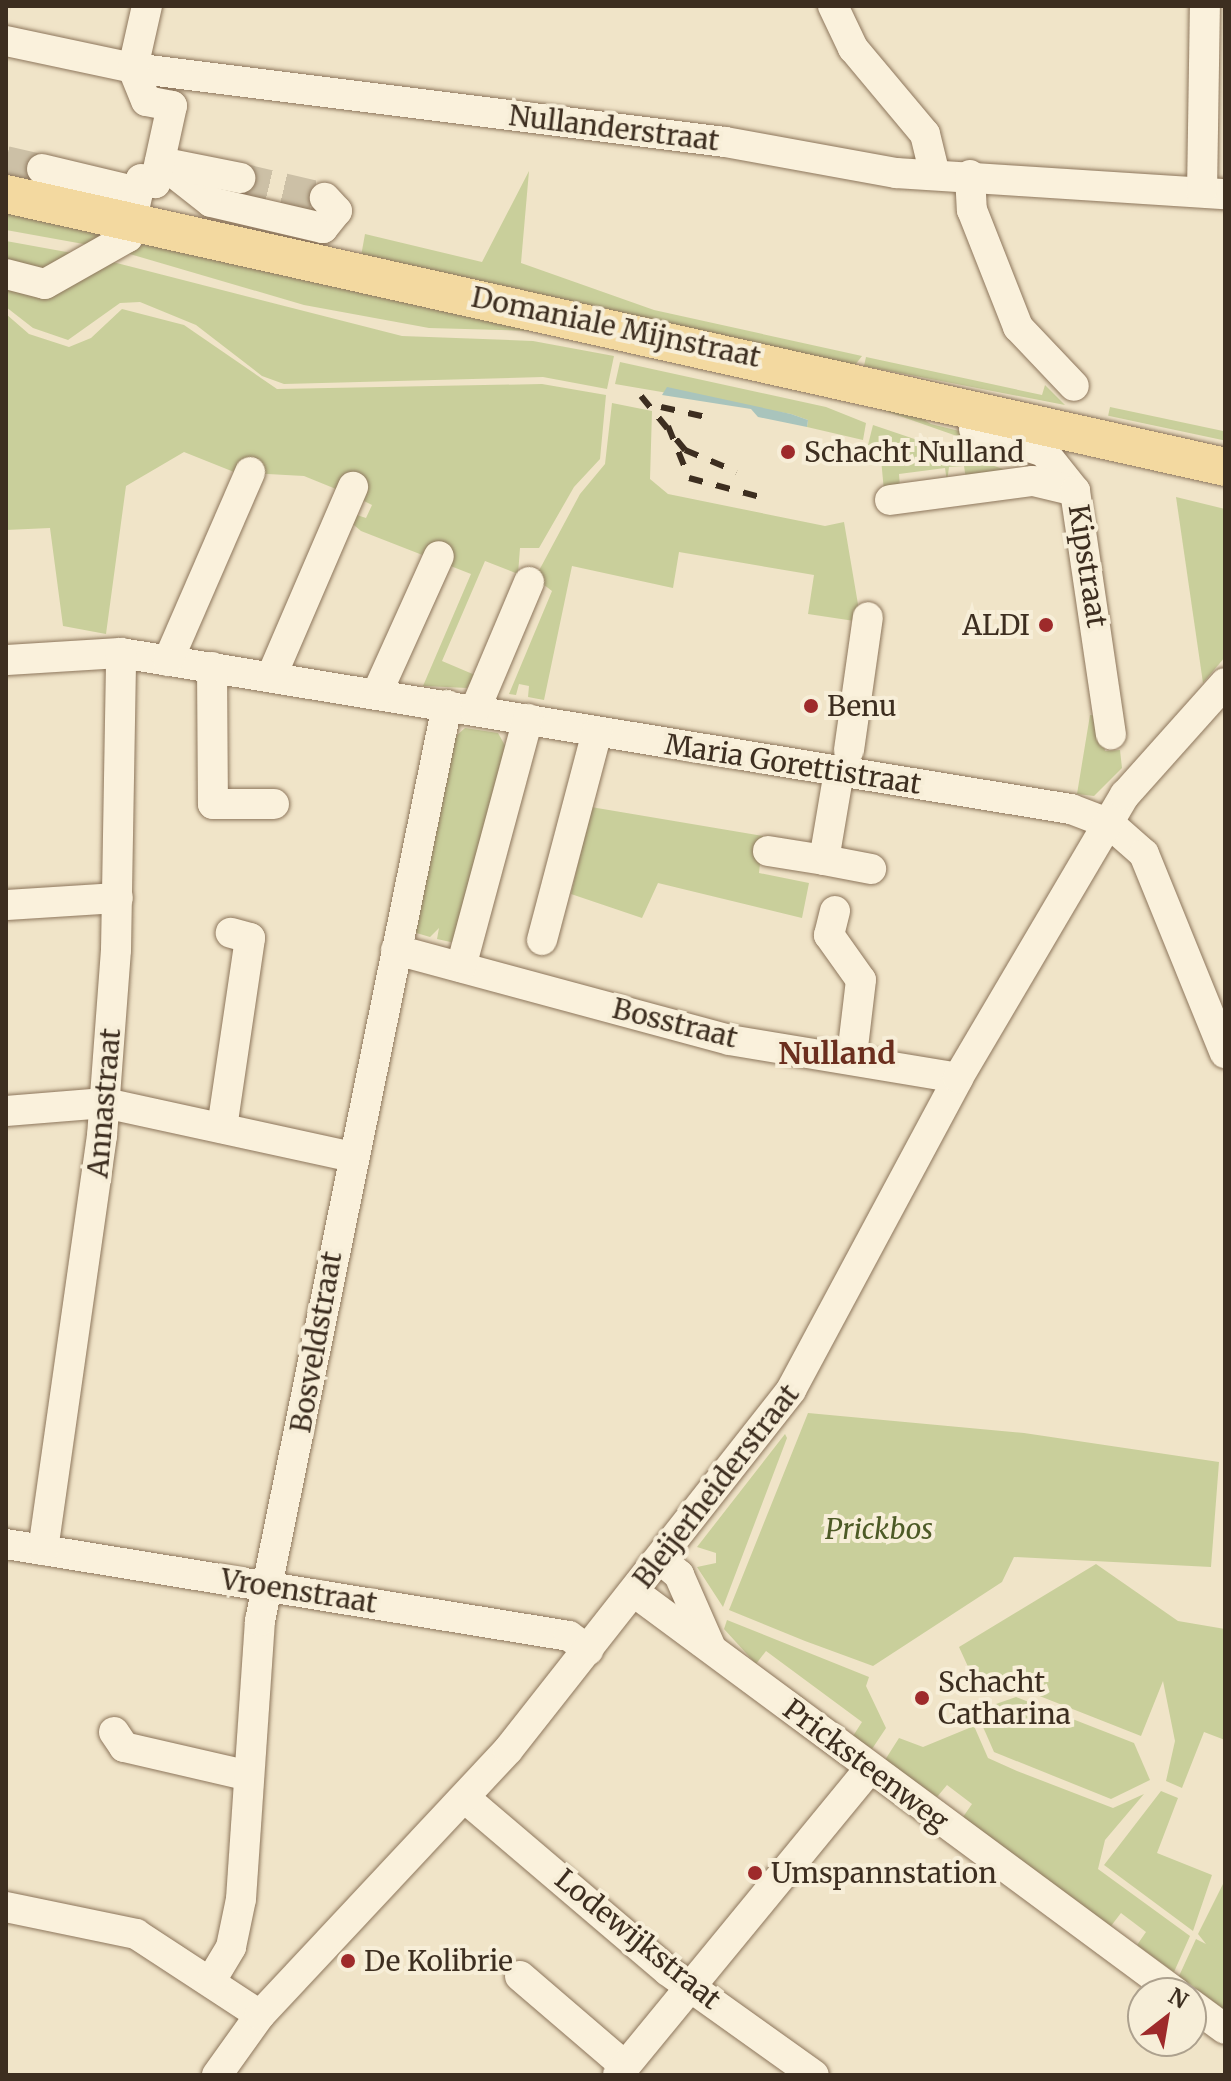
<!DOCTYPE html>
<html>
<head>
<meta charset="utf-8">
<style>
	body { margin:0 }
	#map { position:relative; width:1231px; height:2081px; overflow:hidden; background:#f0e4c8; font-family:Merriweather,serif }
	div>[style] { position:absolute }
	.green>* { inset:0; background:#c9cf9b; transform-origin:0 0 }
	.water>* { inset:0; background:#a9c4bc }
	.minor-tunnel>* { height:30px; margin-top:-15px; transform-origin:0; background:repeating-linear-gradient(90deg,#ccc0a6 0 30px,transparent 0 45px) }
	.roads { filter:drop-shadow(0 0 2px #8d765c) drop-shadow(0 0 2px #8d765c) }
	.minor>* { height:30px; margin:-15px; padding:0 15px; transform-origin:15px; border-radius:15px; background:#faf1dc }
	.major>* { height:38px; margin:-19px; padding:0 19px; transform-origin:19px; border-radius:19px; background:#f3d9a0 }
	.rail>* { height:6px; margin-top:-3px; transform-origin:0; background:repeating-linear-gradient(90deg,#3d2e20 0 14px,transparent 0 28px) }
	.dots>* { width:22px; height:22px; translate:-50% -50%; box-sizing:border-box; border:4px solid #f7eed8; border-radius:50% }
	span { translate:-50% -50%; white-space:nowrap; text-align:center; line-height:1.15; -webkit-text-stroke:8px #f7eed8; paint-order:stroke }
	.street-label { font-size:28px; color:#3d2e20 }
	.poi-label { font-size:28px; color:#3d2e20 }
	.left { translate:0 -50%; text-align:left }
	.right { translate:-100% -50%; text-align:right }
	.park-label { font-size:28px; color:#4d5a26; font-style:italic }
	.neighbourhood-label { font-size:30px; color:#6b2e1e; font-weight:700 }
	.frame { position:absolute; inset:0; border:8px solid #3d2e20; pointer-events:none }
	.north { position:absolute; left:1127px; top:1977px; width:80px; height:80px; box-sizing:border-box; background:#f7eed8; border:2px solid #ada18e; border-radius:50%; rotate:31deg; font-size:22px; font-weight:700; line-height:32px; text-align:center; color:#3d2e20 }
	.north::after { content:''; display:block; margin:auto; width:28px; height:36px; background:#9e2a2b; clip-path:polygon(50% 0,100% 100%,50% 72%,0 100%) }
</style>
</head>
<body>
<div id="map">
	<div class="green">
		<i style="clip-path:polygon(529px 171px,521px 263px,654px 310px,862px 356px,855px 365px,361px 256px,365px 234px,482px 262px)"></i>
		<i style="clip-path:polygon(6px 209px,121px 234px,100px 247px,6px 230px)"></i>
		<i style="clip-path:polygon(6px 241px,83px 255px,57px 271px,6px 264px)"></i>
		<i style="clip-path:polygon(141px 241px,899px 405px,931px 424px,1008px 443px,991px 448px,843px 396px,538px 331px,429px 328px,304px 305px,123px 252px)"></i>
		<i style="clip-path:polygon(105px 260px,402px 336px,533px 341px,614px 356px,607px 389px,543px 377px,284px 384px,262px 376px,196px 325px,140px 302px,120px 303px,68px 340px,33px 328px,6px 307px,6px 282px)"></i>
		<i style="clip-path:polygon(122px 309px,184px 325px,277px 389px,542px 384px,606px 395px,600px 459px,574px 487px,539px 548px,520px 548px,518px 574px,485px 561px,442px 661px,475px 675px,467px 688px,423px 686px,471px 574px,361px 531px,348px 520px,351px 513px,366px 518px,372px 505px,358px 498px,304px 476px,234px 472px,184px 452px,126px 486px,106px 634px,63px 626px,50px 528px,6px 530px,6px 314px,29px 334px,69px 347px,91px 338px)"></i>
		<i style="clip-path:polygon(866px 357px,1042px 395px,1045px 385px,1065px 405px,864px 366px)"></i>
		<i style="clip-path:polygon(620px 362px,826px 407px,866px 423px,863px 440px,807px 427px,808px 420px,791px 414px,615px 384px)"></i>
		<i style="clip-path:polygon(612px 403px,652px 411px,650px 479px,668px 494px,825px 526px,844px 522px,861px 622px,808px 614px,814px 575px,679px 552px,673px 588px,572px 566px,544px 700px,528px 697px,529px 686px,519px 684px,516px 695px,509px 694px,552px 591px,535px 578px,580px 494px,605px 464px)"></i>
		<i style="left:1110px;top:407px;width:118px;height:9px;rotate:12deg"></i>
		<i style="clip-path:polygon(873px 425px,1009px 471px,966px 479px,964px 466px,949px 467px,947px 482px,945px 468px,899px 474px,900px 487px,884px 491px,880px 448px,868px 445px)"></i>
		<i style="clip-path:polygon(1176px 497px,1225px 509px,1225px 657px,1203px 683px)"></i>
		<i style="clip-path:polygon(1090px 715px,1101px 716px,1105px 751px,1120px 750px,1122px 768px,1094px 796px,1077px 794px)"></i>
		<i style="clip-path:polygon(465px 728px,498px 733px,507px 749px,455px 943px,437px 939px,439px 928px,430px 937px,413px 932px,455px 737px)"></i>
		<i style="clip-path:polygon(591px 807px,763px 836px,759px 873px,809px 883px,802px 918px,658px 883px,642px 918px,571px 894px)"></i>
		<i style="clip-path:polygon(808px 1413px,1024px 1433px,1219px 1462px,1211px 1567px,1014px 1557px,1002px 1582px,873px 1666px,805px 1641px,729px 1610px)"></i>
		<i style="clip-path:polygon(785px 1434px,787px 1438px,723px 1607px,697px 1567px,716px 1563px,716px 1553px,697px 1547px)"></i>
		<i style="clip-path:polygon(1096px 1564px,1178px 1621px,1225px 1629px,1225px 1740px,1204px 1732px,1182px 1788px,1166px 1781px,1175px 1741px,1163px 1681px,1141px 1736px,1009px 1684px,981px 1695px,959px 1647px)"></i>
		<i style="clip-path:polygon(727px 1620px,869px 1677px,866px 1686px,886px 1728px,872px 1749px,853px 1736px,862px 1722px,766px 1651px,756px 1664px,724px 1629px)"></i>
		<i style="clip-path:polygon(1016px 1697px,1134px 1743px,1150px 1780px,1111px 1799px,994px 1752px,976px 1711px)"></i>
		<i style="clip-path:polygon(974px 1726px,988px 1758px,1017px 1771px,1113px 1808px,1144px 1794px,1105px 1840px,1098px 1869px,1190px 1936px,1174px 1972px,1137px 1945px,1146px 1932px,1121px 1913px,1111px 1926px,963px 1817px,972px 1804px,947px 1785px,937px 1797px,885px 1760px,899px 1738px,923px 1747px)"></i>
		<i style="clip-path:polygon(1161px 1791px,1178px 1798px,1157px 1853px,1212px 1875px,1193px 1931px,1104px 1865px)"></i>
		<i style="clip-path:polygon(1225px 1880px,1225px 2010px,1179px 1976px,1196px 1939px,1206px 1944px,1198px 1934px)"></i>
	</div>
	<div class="water">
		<i style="clip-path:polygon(667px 387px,791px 414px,808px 420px,807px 427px,758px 417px,751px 409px,662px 395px)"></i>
	</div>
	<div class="minor-tunnel">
		<i style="left:6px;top:161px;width:37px;rotate:13deg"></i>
		<i style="left:240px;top:178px;width:87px;rotate:13.2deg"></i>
	</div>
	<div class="roads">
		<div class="minor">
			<i style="left:833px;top:6px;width:47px;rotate:64.5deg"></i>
			<i style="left:853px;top:48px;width:112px;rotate:50.1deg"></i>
			<i style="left:925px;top:134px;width:42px;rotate:76.3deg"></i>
			<i style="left:6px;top:41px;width:130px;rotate:12deg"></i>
			<i style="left:133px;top:68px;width:597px;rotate:7.13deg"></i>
			<i style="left:725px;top:142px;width:174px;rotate:10.3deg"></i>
			<i style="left:896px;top:173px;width:330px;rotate:3.7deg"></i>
			<i style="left:160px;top:162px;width:65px;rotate:38.1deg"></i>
			<i style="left:211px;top:202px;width:115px;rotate:13.1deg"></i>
			<i style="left:323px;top:228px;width:22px;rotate:-51deg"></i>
			<i style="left:337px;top:211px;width:18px;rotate:-133deg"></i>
			<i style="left:160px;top:162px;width:82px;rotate:11.3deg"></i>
			<i style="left:42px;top:169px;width:99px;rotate:13.5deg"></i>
			<i style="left:970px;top:175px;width:35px;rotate:87deg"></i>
			<i style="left:972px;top:210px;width:126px;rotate:68.5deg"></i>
			<i style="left:1018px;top:327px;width:81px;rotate:46.5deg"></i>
			<i style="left:1202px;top:192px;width:186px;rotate:-89.1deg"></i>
			<i style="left:6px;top:274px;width:40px;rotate:14.4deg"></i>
			<i style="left:45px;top:284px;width:95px;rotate:-29.5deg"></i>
			<i style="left:128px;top:237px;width:59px;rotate:-77.4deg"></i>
			<i style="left:141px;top:179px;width:15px;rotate:16deg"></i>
			<i style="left:155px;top:183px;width:79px;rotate:-77.6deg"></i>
			<i style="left:172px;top:106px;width:26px;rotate:-169deg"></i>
			<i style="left:146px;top:101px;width:35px;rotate:-112deg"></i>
			<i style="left:133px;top:68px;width:64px;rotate:-77.3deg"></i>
			<i style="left:974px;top:429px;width:74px;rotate:18.2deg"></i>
			<i style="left:1044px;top:452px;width:50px;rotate:51.5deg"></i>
			<i style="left:890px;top:500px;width:144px;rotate:-7.6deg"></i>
			<i style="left:1033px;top:481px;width:43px;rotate:13.4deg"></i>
			<i style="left:1075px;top:491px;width:246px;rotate:81.6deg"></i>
			<i style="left:6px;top:660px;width:115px;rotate:-3.5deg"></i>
			<i style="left:121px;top:653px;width:963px;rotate:9.33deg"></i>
			<i style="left:1071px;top:809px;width:42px;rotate:21deg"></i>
			<i style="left:1110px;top:824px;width:45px;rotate:41.4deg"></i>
			<i style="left:1144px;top:854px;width:215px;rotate:67.9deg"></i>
			<i style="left:168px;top:661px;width:206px;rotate:-66.5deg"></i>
			<i style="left:212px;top:667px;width:137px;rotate:89.6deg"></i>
			<i style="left:213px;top:804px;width:61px"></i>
			<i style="left:272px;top:675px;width:205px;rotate:-66.7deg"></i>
			<i style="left:377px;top:693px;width:150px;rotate:-65.7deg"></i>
			<i style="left:475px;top:710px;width:139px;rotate:-67.1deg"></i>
			<i style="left:849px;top:750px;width:134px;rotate:-81.9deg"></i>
			<i style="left:768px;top:851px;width:57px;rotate:9.1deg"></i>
			<i style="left:824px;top:860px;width:90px;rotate:-80.4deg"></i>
			<i style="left:824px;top:860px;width:48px;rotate:10.8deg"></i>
			<i style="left:6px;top:905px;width:112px;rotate:-3.6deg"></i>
			<i style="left:835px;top:911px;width:25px;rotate:104deg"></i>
			<i style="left:829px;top:935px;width:55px;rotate:54.6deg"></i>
			<i style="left:861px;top:980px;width:76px;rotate:96.8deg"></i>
			<i style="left:542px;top:940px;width:215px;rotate:-75.2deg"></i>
			<i style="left:396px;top:950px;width:345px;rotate:15.1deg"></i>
			<i style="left:729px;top:1040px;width:232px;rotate:9.4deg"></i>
			<i style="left:461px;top:967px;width:257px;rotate:-74.9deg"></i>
			<i style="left:6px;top:1111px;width:99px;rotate:-4.6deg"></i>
			<i style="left:105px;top:1103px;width:253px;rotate:12.3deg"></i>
			<i style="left:222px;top:1128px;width:192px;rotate:-81.6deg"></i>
			<i style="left:250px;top:938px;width:20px;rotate:-165deg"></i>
			<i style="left:6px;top:1544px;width:570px;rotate:9.28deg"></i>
			<i style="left:569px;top:1636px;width:24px;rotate:36deg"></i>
			<i style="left:43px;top:1550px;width:418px;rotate:-81.9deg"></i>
			<i style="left:102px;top:1136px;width:187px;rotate:-85.7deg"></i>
			<i style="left:116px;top:950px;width:297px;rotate:-89deg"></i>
			<i style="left:660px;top:1559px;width:25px;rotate:40deg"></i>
			<i style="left:679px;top:1575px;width:80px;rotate:66.3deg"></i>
			<i style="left:634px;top:1592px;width:674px;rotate:36.5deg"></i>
			<i style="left:114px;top:1732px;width:18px;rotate:56deg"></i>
			<i style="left:124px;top:1747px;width:124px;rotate:13deg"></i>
			<i style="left:466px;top:1799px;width:265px;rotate:40.4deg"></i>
			<i style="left:668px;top:1971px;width:179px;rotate:35.5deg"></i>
			<i style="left:6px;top:1907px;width:133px;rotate:11.7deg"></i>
			<i style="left:136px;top:1934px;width:148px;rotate:33.2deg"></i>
			<i style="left:520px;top:1976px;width:138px;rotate:40.6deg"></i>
			<i style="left:212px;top:1979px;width:37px;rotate:-59deg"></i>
			<i style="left:231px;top:1947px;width:49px;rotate:-78.2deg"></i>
			<i style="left:241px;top:1899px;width:279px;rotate:-86.1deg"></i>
			<i style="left:260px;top:1621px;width:935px;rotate:-78.46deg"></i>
			<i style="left:1191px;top:2004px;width:42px;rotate:36.3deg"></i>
			<i style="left:217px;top:2075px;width:74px;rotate:-54.4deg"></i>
			<i style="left:260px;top:2015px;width:363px;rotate:-46.9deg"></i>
			<i style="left:508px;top:1750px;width:458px;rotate:-51.8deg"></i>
			<i style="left:791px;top:1390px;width:354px;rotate:-61.8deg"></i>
			<i style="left:958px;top:1078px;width:329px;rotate:-59.5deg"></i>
			<i style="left:1125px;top:795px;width:150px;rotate:-48.2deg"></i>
			<i style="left:618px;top:2075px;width:397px;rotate:-50.6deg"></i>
		</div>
		<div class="major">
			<i style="left:6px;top:194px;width:1249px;rotate:12.62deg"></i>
		</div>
	</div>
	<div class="rail">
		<i style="left:641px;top:396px;width:70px;rotate:50.8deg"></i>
		<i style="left:685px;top:450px;width:56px;rotate:22.9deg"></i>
		<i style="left:661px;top:407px;width:46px;rotate:12.5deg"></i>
		<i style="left:668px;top:426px;width:56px;rotate:68deg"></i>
		<i style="left:689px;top:478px;width:78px;rotate:14.9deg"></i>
	</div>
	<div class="dots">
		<i style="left:788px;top:452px;background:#9e2a2b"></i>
		<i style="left:1046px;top:625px;background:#9e2a2b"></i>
		<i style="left:811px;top:706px;background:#9e2a2b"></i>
		<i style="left:922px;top:1698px;background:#9e2a2b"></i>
		<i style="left:755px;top:1873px;background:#9e2a2b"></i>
		<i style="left:348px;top:1961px;background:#9e2a2b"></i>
	</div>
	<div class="street-label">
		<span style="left:614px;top:128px;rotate:7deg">Nullanderstraat</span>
		<span style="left:616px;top:327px;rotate:12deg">Domaniale Mijnstraat</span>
		<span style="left:1088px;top:566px;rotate:81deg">Kipstraat</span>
		<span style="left:793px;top:764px;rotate:9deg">Maria Gorettistraat</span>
		<span style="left:675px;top:1023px;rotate:14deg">Bosstraat</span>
		<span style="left:104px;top:1103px;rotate:-85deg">Annastraat</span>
		<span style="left:316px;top:1342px;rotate:-80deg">Bosveldstraat</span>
		<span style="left:716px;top:1486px;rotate:-52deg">Bleijerheiderstraat</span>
		<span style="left:299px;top:1591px;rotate:9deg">Vroenstraat</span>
		<span style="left:866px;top:1765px;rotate:37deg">Pricksteenweg</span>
		<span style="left:638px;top:1939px;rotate:39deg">Lodewijkstraat</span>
	</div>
	<div class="poi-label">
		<span class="left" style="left:804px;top:452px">Schacht Nulland</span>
		<span class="right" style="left:1030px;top:625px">ALDI</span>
		<span class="left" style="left:827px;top:706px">Benu</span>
		<span class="left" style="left:938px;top:1698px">Schacht<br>Catharina</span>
		<span class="left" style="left:771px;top:1873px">Umspannstation</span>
		<span class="left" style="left:364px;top:1961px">De Kolibrie</span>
	</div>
	<div class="park-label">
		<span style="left:879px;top:1529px">Prickbos</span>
	</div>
	<div class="neighbourhood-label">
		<span style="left:837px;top:1053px">Nulland</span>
	</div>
	<div class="frame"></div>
	<div class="north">N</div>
</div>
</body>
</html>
